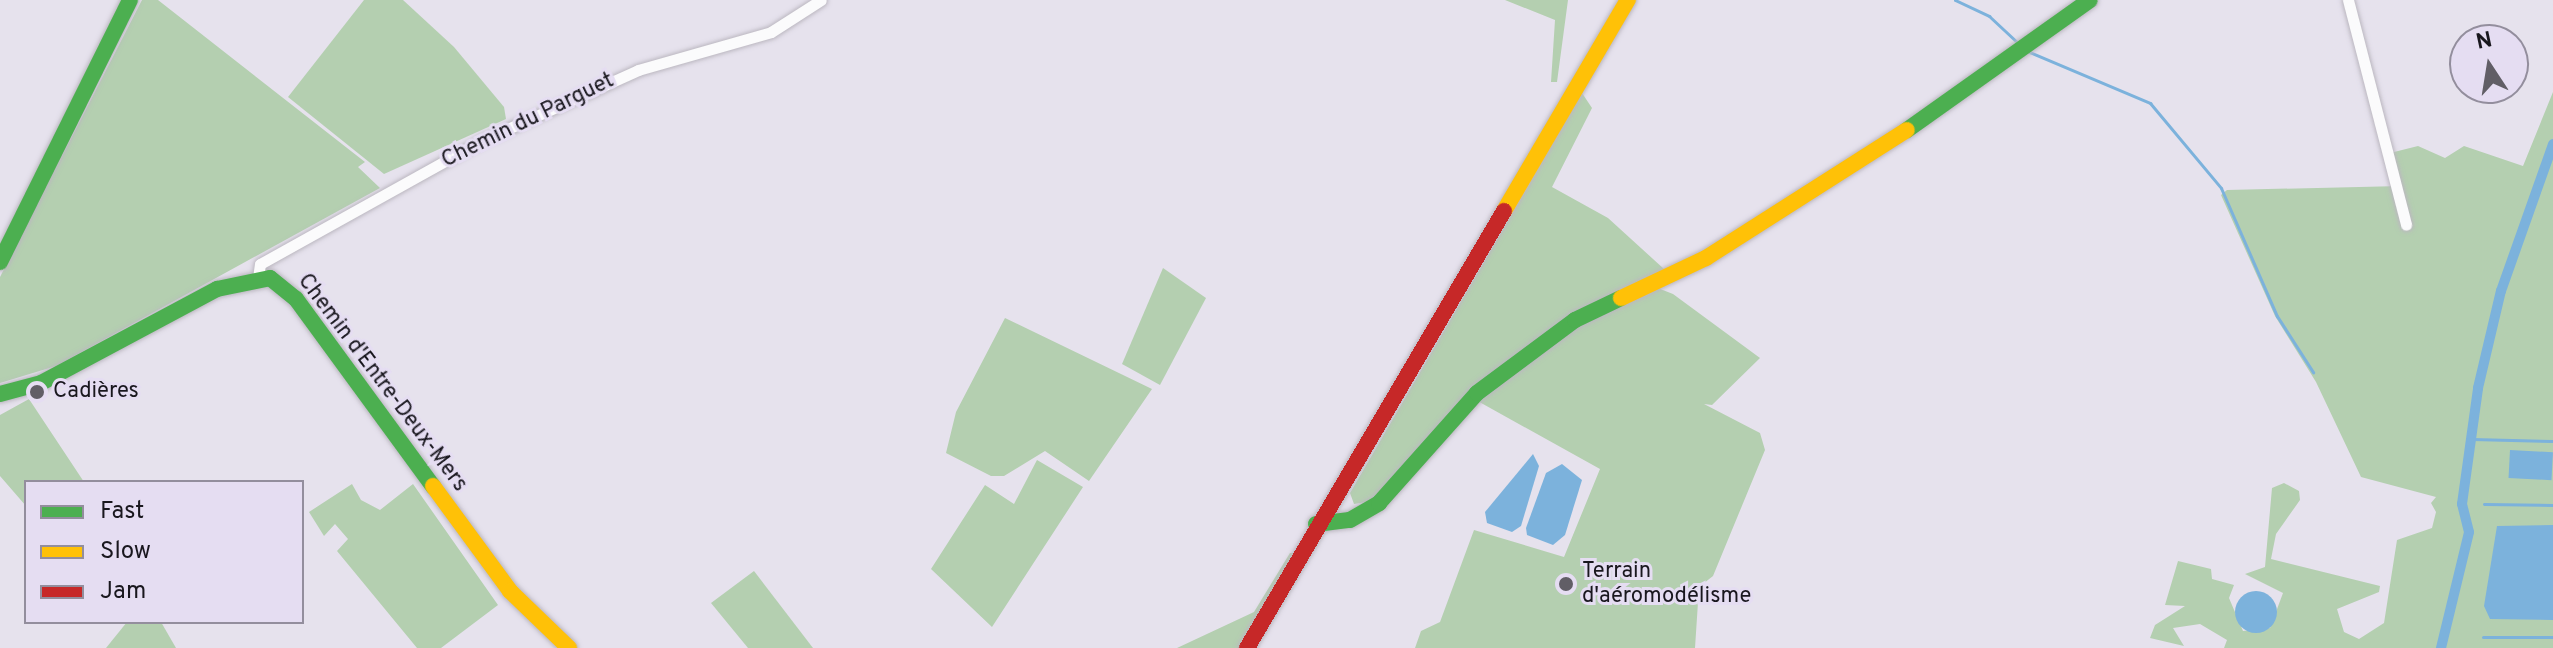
<!DOCTYPE html>
<html>
<head>
<meta charset="utf-8">
<style>
	body { margin:0 }
	#map { position:relative; width:2553px; height:648px; overflow:hidden; background:#e6e2ed; font-family:Overpass,sans-serif }
	div>[style] { position:absolute }
	.green>* { inset:0; background:#b4cfb0 }
	.water>* { inset:0; background:#7cb2dc; transform-origin:0 0 }
	.round { border-radius:50% }
	.stream>* { height:3px; margin:-1.5px; padding:0 1.5px; transform-origin:1.5px; border-radius:1.5px; background:#7cb2dc }
	.canal>* { height:10px; margin:-5px; padding:0 5px; transform-origin:5px; border-radius:5px; background:#7cb2dc }
	.roads { filter:drop-shadow(0 0 2px #bbb7c0) drop-shadow(0 0 2px #bbb7c0) }
	.street>* { height:11px; margin:-5.5px; padding:0 5.5px; transform-origin:5.5px; border-radius:5.5px; background:#fbfbfc }
	.fast>* { height:16px; margin:-8px; padding:0 8px; transform-origin:8px; border-radius:8px; background:#4caf50 }
	.slow>* { height:16px; margin:-8px; padding:0 8px; transform-origin:8px; border-radius:8px; background:#ffc107 }
	.jam>* { height:16px; margin:-8px; padding:0 8px; transform-origin:8px; border-radius:8px; background:#c62828 }
	.dots>* { width:22px; height:22px; translate:-50% -50%; box-sizing:border-box; border:4px solid #e5ddf2; border-radius:50% }
	span { translate:-50% -50%; white-space:nowrap; text-align:center; line-height:1.15; -webkit-text-stroke:6px #e5ddf2; paint-order:stroke }
	.street-label { font-size:22px; color:#19171e }
	.poi-label { font-size:22px; color:#19171e }
	.left { translate:0 -50%; text-align:left }
	.legend { position:absolute; left:24px; top:480px; width:280px; height:144px; box-sizing:border-box; background:#e5ddf2; border:2px solid #938e9d; margin:0; padding:10px 14px; list-style:none; font-size:24px; color:#19171e }
	.legend li { display:flex; align-items:center; gap:16px; height:40px }
	.legend b { width:40px; border:2px solid #938e9d }
	.north { position:absolute; left:2449px; top:24px; width:80px; height:80px; box-sizing:border-box; background:#e5ddf2; border:2px solid #938e9d; border-radius:50%; rotate:348deg; font-size:22px; font-weight:700; line-height:32px; text-align:center; color:#19171e }
	.north::after { content:''; display:block; margin:auto; width:28px; height:36px; background:#615e66; clip-path:polygon(50% 0,100% 100%,50% 72%,0 100%) }
</style>
</head>
<body>
<div id="map">
	<div class="green">
		<i style="clip-path:polygon(142px 0,158px 0,365px 162px,358px 167px,380px 188px,56px 366px,0 383px,0 277px)"></i>
		<i style="clip-path:polygon(364px 0,403px 0,454px 47px,504px 107px,506px 119px,384px 174px,288px 97px)"></i>
		<i style="clip-path:polygon(1505px 0,1568px 0,1557px 82px,1551px 82px,1555px 20px)"></i>
		<i style="clip-path:polygon(2553px 92px,2553px 648px,2224px 648px,2227px 640px,2200px 624px,2173px 628px,2184px 646px,2150px 638px,2155px 625px,2185px 606px,2165px 605px,2178px 561px,2211px 569px,2212px 579px,2234px 585px,2229px 598px,2243px 631px,2270px 628px,2283px 593px,2245px 574px,2265px 567px,2272px 488px,2284px 483px,2299px 491px,2300px 500px,2276px 534px,2271px 559px,2380px 586px,2379px 592px,2337px 609px,2344px 632px,2359px 639px,2384px 623px,2397px 540px,2432px 528px,2436px 512px,2431px 503px,2436px 497px,2361px 477px,2316px 382px,2275px 316px,2221px 195px,2227px 190px,2401px 186px,2390px 153px,2418px 146px,2445px 158px,2464px 146px,2523px 166px)"></i>
		<i style="clip-path:polygon(1582px 93px,1592px 108px,1552px 187px,1608px 218px,1664px 269px,1541px 339px,1373px 501px,1354px 504px,1350px 493px)"></i>
		<i style="clip-path:polygon(1163px 268px,1206px 298px,1160px 385px,1122px 364px)"></i>
		<i style="clip-path:polygon(1650px 285px,1673px 294px,1760px 358px,1712px 405px,1704px 404px,1760px 433px,1765px 450px,1713px 576px,1699px 587px,1695px 648px,1415px 648px,1421px 631px,1440px 622px,1474px 530px,1564px 557px,1600px 469px,1474px 399px,1574px 324px)"></i>
		<i style="clip-path:polygon(1005px 318px,1152px 389px,1089px 481px,1045px 451px,1004px 476px,991px 476px,946px 453px,956px 412px)"></i>
		<i style="clip-path:polygon(29px 399px,84px 482px,26px 482px,26px 506px,0 476px,0 415px)"></i>
		<i style="clip-path:polygon(1037px 460px,1083px 487px,992px 627px,931px 569px,985px 485px,1014px 504px)"></i>
		<i style="clip-path:polygon(352px 484px,361px 500px,380px 510px,413px 484px,498px 605px,441px 648px,417px 648px,337px 551px,348px 539px,335px 524px,324px 536px,309px 512px)"></i>
		<i style="clip-path:polygon(1290px 553px,1295px 553px,1239px 648px,1177px 648px,1254px 612px)"></i>
		<i style="clip-path:polygon(754px 571px,813px 648px,748px 648px,711px 603px)"></i>
		<i style="clip-path:polygon(127px 622px,161px 622px,176px 648px,106px 648px)"></i>
	</div>
	<div class="water">
		<i style="left:2510px;top:450px;width:43px;height:28px;rotate:3deg"></i>
		<i style="clip-path:polygon(1533px 454px,1539px 466px,1521px 526px,1512px 532px,1487px 523px,1485px 512px)"></i>
		<i style="clip-path:polygon(1562px 464px,1582px 480px,1565px 535px,1553px 545px,1527px 535px,1526px 528px,1546px 473px)"></i>
		<i style="clip-path:polygon(2553px 525px,2553px 620px,2490px 619px,2484px 606px,2497px 526px)"></i>
		<i class="round" style="left:2235px;top:591px;width:42px;height:42px"></i>
	</div>
	<div class="stream">
		<i style="left:1955px;top:0;width:38px;rotate:25deg"></i>
		<i style="left:1989px;top:16px;width:37px;rotate:43deg"></i>
		<i style="left:2027px;top:51px;width:134px;rotate:22.9deg"></i>
		<i style="left:2150px;top:103px;width:111px;rotate:50.1deg"></i>
		<i style="left:2221px;top:188px;width:140px;rotate:66.4deg"></i>
		<i style="left:2277px;top:316px;width:67px;rotate:57.3deg"></i>
		<i style="left:2472px;top:439px;width:81px;rotate:1.4deg"></i>
		<i style="left:2484px;top:504px;width:69px;rotate:0.8deg"></i>
		<i style="left:2483px;top:637px;width:70px"></i>
	</div>
	<div class="canal">
		<i style="left:2441px;top:648px;width:119px;rotate:-76.4deg"></i>
		<i style="left:2469px;top:532px;width:29px;rotate:-104deg"></i>
		<i style="left:2462px;top:504px;width:117px;rotate:-82.1deg"></i>
		<i style="left:2478px;top:388px;width:100px;rotate:-76.7deg"></i>
		<i style="left:2501px;top:291px;width:156px;rotate:-70.5deg"></i>
	</div>
	<div class="roads">
		<div class="street">
			<i style="left:2348px;top:0;width:232px;rotate:75.5deg"></i>
			<i style="left:258px;top:278px;width:14px;rotate:-82deg"></i>
			<i style="left:260px;top:264px;width:253px;rotate:-29.1deg"></i>
			<i style="left:481px;top:141px;width:172px;rotate:-24.3deg"></i>
			<i style="left:638px;top:70px;width:138px;rotate:-15.9deg"></i>
			<i style="left:771px;top:32px;width:59px;rotate:-32.6deg"></i>
		</div>
		<div class="fast">
			<i style="left:1907px;top:130px;width:224px;rotate:-35.4deg"></i>
			<i style="left:0;top:262px;width:292px;rotate:-63.6deg"></i>
			<i style="left:0;top:394px;width:42px;rotate:-15deg"></i>
			<i style="left:41px;top:383px;width:200px;rotate:-28.1deg"></i>
			<i style="left:217px;top:289px;width:54px;rotate:-11.7deg"></i>
			<i style="left:270px;top:278px;width:33px;rotate:39deg"></i>
			<i style="left:296px;top:299px;width:232px;rotate:53.8deg"></i>
			<i style="left:1316px;top:524px;width:34px;rotate:-7deg"></i>
			<i style="left:1350px;top:520px;width:34px;rotate:-30deg"></i>
			<i style="left:1379px;top:503px;width:147px;rotate:-48.3deg"></i>
			<i style="left:1477px;top:393px;width:122px;rotate:-36.7deg"></i>
			<i style="left:1575px;top:320px;width:51px;rotate:-25.6deg"></i>
		</div>
		<div class="slow">
			<i style="left:1504px;top:211px;width:245px;rotate:-59.6deg"></i>
			<i style="left:1621px;top:298px;width:94px;rotate:-25.2deg"></i>
			<i style="left:1706px;top:258px;width:238px;rotate:-32.5deg"></i>
			<i style="left:433px;top:486px;width:130px;rotate:53.7deg"></i>
			<i style="left:510px;top:591px;width:82px;rotate:44deg"></i>
		</div>
		<div class="jam">
			<i style="left:1247px;top:648px;width:507px;rotate:-59.54deg"></i>
		</div>
	</div>
	<div class="dots">
		<i style="left:37px;top:392px;background:#615e66"></i>
		<i style="left:1566px;top:584px;background:#615e66"></i>
	</div>
	<div class="street-label">
		<span style="left:528px;top:121px;rotate:-26deg">Chemin du Parguet</span>
		<span style="left:382px;top:383px;rotate:53deg">Chemin d'Entre-Deux-Mers</span>
	</div>
	<div class="poi-label">
		<span class="left" style="left:53px;top:392px">Cadières</span>
		<span class="left" style="left:1582px;top:584px">Terrain<br>d'aéromodélisme</span>
	</div>
	<ul class="legend">
	<li><b style="height:10px;background:#4caf50"></b>Fast</li>
	<li><b style="height:10px;background:#ffc107"></b>Slow</li>
	<li><b style="height:10px;background:#c62828"></b>Jam</li>
	</ul>
	<div class="north">N</div>
</div>
</body>
</html>
